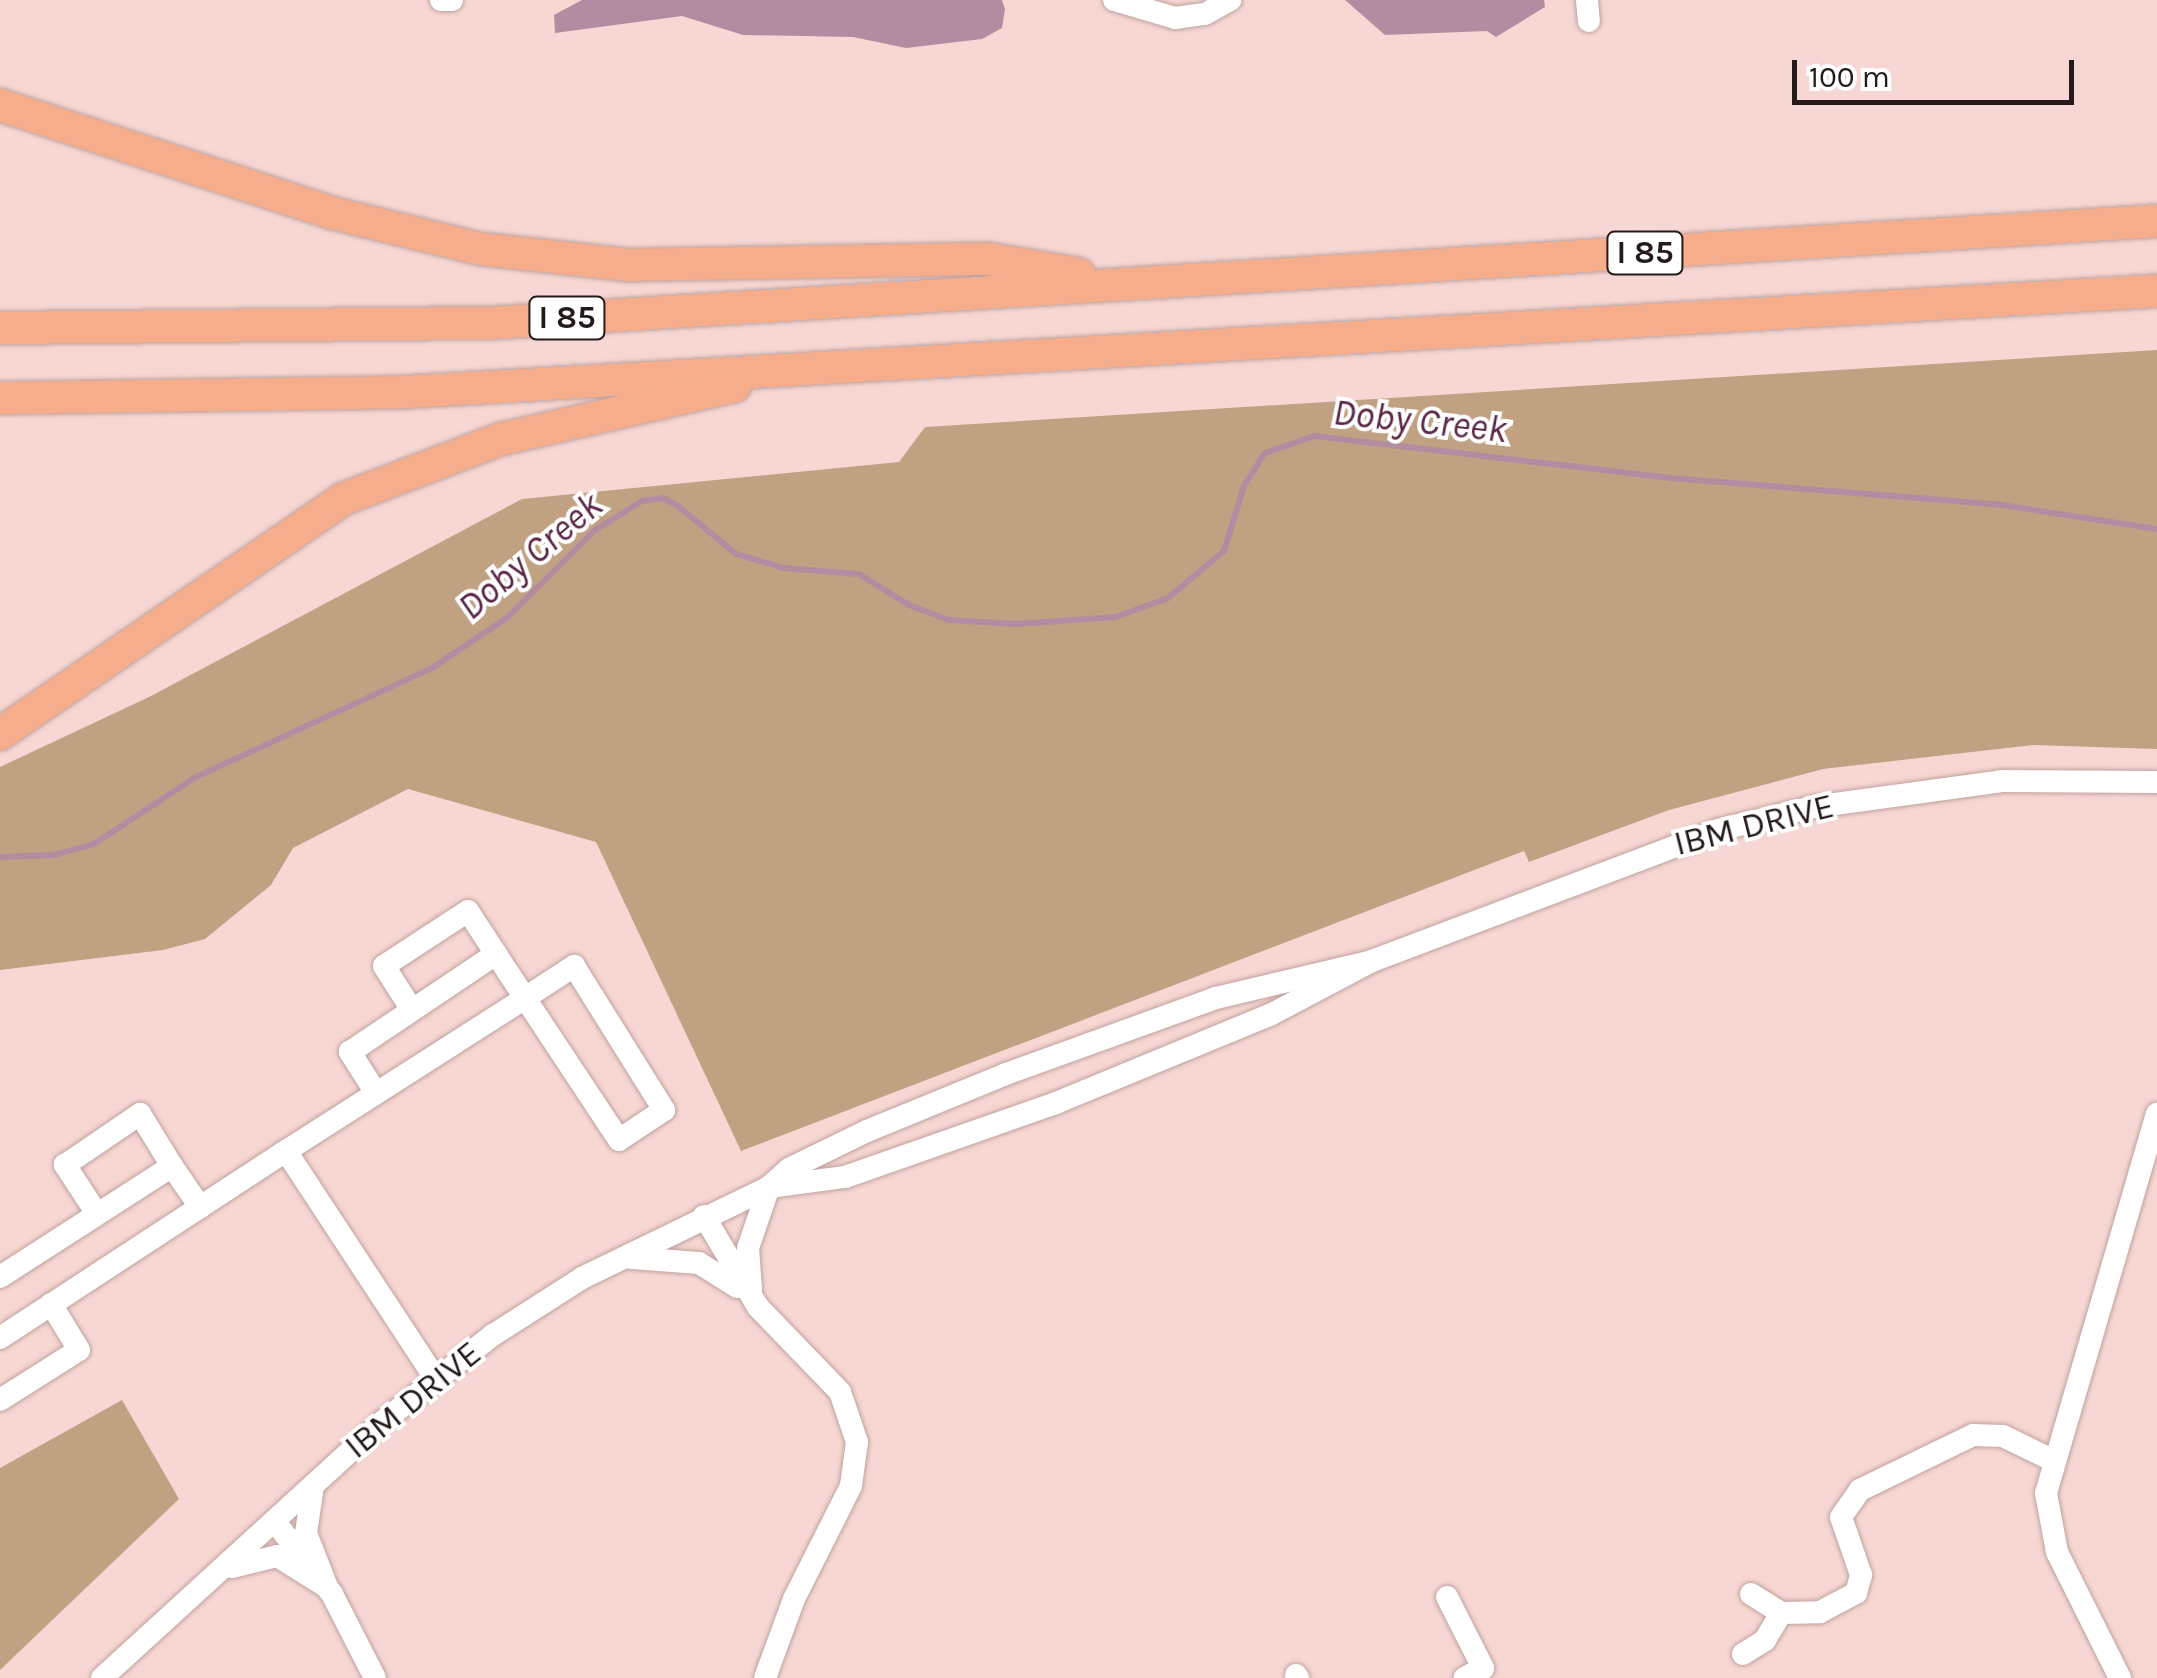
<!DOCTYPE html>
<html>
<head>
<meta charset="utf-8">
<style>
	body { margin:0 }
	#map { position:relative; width:2157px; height:1678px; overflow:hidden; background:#f7d7d3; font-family:Karla,sans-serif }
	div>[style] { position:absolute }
	.forest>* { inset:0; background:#c0a283 }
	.water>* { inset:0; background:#b38ca1 }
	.stream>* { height:6px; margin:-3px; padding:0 3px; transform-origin:3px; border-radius:3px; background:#b38ca1 }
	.roads { filter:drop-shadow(0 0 2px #c0a29e) drop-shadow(0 0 2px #c0a29e) }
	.minor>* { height:22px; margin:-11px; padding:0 11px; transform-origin:11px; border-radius:11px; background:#fff }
	.highway>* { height:32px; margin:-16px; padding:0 16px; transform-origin:16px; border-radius:16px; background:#f5ad8b }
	span { translate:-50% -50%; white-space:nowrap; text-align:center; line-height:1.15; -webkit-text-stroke:8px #fff; paint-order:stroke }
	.shield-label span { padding:2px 8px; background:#fff; border:2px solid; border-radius:8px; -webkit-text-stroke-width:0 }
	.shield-label { font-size:32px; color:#251a19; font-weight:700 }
	.street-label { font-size:35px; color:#251a19 }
	.water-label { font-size:38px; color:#5a2746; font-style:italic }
	.scale { position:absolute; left:1792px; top:60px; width:282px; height:45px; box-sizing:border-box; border:5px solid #251a19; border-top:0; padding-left:12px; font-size:30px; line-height:35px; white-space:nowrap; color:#251a19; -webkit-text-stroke:8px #fff; paint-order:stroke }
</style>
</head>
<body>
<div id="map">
	<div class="forest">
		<i style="clip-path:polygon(2157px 350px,2157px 749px,2033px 745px,1823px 769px,1669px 810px,1529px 862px,1524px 851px,741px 1151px,596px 842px,408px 789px,293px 848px,271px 885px,205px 939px,163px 950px,0 970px,0 767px,149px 697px,522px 499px,899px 462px,925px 427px)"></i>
		<i style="clip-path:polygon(122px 1400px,179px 1499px,0 1670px,0 1468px)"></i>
	</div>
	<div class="water">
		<i style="clip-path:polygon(582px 0,1002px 0,1005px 9px,1002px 28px,982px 39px,906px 48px,853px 37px,743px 35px,682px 16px,555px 33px,554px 15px)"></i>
		<i style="clip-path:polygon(1345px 0,1544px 0,1545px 7px,1496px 37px,1487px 31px,1385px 35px)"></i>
	</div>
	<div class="stream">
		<i style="left:0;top:857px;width:54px;rotate:-2.1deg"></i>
		<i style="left:54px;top:855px;width:41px;rotate:-15.4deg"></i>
		<i style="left:94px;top:844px;width:120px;rotate:-33.4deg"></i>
		<i style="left:194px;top:778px;width:262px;rotate:-24.8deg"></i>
		<i style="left:432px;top:668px;width:92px;rotate:-33.9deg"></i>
		<i style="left:508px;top:617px;width:122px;rotate:-45deg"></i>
		<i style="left:594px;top:531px;width:57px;rotate:-32deg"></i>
		<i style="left:642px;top:501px;width:21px;rotate:-8deg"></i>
		<i style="left:663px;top:498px;width:17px;rotate:28deg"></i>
		<i style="left:678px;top:506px;width:75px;rotate:39.6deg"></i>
		<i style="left:736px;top:554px;width:50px;rotate:16.3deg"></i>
		<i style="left:784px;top:568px;width:75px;rotate:4.6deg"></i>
		<i style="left:859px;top:574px;width:59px;rotate:31.8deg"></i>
		<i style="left:909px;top:605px;width:43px;rotate:20.6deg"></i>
		<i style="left:949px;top:620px;width:67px;rotate:3.4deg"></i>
		<i style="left:1016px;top:624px;width:100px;rotate:-4deg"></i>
		<i style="left:1116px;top:617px;width:55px;rotate:-20.1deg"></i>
		<i style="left:1168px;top:598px;width:73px;rotate:-40deg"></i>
		<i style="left:1224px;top:551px;width:68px;rotate:-72.9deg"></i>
		<i style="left:1244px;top:486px;width:39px;rotate:-58deg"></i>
		<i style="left:1265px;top:453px;width:52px;rotate:-19.1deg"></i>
		<i style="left:1314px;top:436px;width:358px;rotate:6.7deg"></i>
		<i style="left:1670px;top:478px;width:326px;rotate:4.6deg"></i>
		<i style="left:1995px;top:504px;width:164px;rotate:8.8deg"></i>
	</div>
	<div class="roads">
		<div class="minor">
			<i style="left:441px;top:0;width:11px"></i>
			<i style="left:1114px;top:0;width:64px;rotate:16.4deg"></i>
			<i style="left:1175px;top:18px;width:30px;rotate:-8deg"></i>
			<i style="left:1205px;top:14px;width:29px;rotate:-29deg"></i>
			<i style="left:1587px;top:0;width:21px;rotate:85deg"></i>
			<i style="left:376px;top:1093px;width:49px;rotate:-122.4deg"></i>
			<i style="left:350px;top:1052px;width:176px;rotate:-33.9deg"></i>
			<i style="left:286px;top:1151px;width:284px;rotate:-32.6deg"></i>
			<i style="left:525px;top:998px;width:59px;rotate:-33.1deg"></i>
			<i style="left:574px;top:966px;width:170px;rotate:58deg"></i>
			<i style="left:664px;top:1110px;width:54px;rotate:146.3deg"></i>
			<i style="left:619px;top:1140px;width:170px;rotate:-123.5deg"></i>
			<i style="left:525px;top:998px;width:53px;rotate:-123.4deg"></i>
			<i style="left:496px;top:954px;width:51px;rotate:-123.1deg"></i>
			<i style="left:468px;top:911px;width:100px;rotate:146.8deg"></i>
			<i style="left:384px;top:966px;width:52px;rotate:57.5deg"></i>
			<i style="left:769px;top:1187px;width:77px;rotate:-7.5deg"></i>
			<i style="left:845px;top:1177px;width:224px;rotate:-19.3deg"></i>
			<i style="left:1056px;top:1103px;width:231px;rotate:-22.4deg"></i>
			<i style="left:1270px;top:1015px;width:115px;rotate:-27.9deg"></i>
			<i style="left:1372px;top:961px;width:370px;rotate:-20.7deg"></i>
			<i style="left:1718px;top:830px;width:98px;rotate:-13.6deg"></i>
			<i style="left:1813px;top:807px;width:191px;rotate:-7.8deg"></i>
			<i style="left:2002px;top:781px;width:155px;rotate:0.4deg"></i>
			<i style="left:97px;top:1214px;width:59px;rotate:-123.1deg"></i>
			<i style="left:65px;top:1165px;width:91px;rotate:-34.2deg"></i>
			<i style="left:140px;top:1114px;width:61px;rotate:58.4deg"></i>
			<i style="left:704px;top:1216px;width:106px;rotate:59.3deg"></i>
			<i style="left:758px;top:1307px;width:118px;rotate:46deg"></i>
			<i style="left:840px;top:1392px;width:53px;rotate:71.2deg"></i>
			<i style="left:857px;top:1442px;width:44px;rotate:97.8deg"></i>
			<i style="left:851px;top:1486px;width:127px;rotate:116.8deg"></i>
			<i style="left:794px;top:1599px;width:84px;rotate:110.2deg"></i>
			<i style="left:632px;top:1258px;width:67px;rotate:4.3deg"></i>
			<i style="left:699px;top:1263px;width:45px;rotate:32.3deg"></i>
			<i style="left:0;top:1277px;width:205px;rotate:-32.8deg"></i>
			<i style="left:172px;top:1166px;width:50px;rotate:55.7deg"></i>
			<i style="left:751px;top:1289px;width:41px;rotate:-94.2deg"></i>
			<i style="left:748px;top:1248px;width:65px;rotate:-71deg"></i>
			<i style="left:0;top:1338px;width:342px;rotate:-33.2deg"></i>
			<i style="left:286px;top:1151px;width:273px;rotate:56.7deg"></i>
			<i style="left:0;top:1400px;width:93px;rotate:-32.3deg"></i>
			<i style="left:79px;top:1350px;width:54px;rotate:-121.3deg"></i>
			<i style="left:275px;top:1522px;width:92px;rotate:51.6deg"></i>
			<i style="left:332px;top:1594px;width:94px;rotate:62.9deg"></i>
			<i style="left:232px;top:1567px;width:46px;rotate:-13.7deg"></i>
			<i style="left:277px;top:1556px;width:59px;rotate:31.8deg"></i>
			<i style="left:327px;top:1587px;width:58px;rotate:-111.3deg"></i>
			<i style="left:306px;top:1533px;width:48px;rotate:-81.5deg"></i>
			<i style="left:1751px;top:1594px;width:36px;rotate:32deg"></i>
			<i style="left:1447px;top:1597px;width:80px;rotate:63.1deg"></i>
			<i style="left:1483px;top:1668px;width:21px;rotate:152deg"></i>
			<i style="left:1743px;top:1654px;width:26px;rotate:-32deg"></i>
			<i style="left:1765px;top:1640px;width:31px;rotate:-59deg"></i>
			<i style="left:1781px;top:1613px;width:39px;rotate:-1deg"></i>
			<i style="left:1820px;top:1612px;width:41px;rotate:-27.8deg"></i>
			<i style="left:1856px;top:1593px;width:19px;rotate:-74deg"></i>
			<i style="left:1861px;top:1575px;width:61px;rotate:-109deg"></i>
			<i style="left:1841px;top:1517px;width:33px;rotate:-55deg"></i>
			<i style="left:1860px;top:1490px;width:126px;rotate:-26deg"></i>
			<i style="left:1973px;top:1435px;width:30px;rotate:2deg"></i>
			<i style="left:2003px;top:1436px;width:55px;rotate:26.1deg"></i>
			<i style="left:1296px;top:1675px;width:4px;rotate:56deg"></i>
			<i style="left:102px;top:1678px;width:379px;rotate:-42.4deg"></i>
			<i style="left:382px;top:1422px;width:141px;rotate:-38.1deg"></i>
			<i style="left:493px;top:1335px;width:106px;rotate:-32.6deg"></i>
			<i style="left:582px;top:1278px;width:208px;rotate:-25.9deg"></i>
			<i style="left:769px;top:1187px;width:27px;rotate:-42deg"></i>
			<i style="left:789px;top:1169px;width:87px;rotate:-26deg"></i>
			<i style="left:867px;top:1131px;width:150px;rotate:-22.3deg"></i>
			<i style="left:1006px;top:1074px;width:223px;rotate:-19.9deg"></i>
			<i style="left:1216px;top:998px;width:160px;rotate:-13.3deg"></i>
			<i style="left:2120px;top:1678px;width:141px;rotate:-116.6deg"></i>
			<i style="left:2057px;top:1552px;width:60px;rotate:-100.6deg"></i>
			<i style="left:2046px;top:1493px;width:395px;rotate:-73.7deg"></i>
		</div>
		<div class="highway">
			<i style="left:0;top:105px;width:349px;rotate:18deg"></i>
			<i style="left:332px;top:213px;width:153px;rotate:13.6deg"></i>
			<i style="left:481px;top:249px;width:148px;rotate:6.2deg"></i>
			<i style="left:628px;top:265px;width:361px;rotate:-1deg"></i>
			<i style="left:989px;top:259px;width:91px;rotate:9.5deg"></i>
			<i style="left:0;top:328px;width:489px;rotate:-0.6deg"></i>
			<i style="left:489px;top:323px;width:1671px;rotate:-3.5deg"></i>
			<i style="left:0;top:398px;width:405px;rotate:-0.8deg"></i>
			<i style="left:405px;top:392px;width:1755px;rotate:-3.3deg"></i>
			<i style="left:0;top:734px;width:416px;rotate:-34.4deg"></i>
			<i style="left:343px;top:499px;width:169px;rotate:-20.8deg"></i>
			<i style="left:501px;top:439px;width:240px;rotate:-12.8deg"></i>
		</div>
	</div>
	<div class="shield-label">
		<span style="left:1645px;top:253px">I 85</span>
		<span style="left:567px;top:318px">I 85</span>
	</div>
	<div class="street-label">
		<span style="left:1754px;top:825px;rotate:-14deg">IBM DRIVE</span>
		<span style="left:413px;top:1400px;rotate:-39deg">IBM DRIVE</span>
	</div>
	<div class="water-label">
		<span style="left:1420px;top:421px;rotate:6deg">Doby Creek</span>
		<span style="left:530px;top:556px;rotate:-40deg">Doby Creek</span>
	</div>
	<div class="scale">100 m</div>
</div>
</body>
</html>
